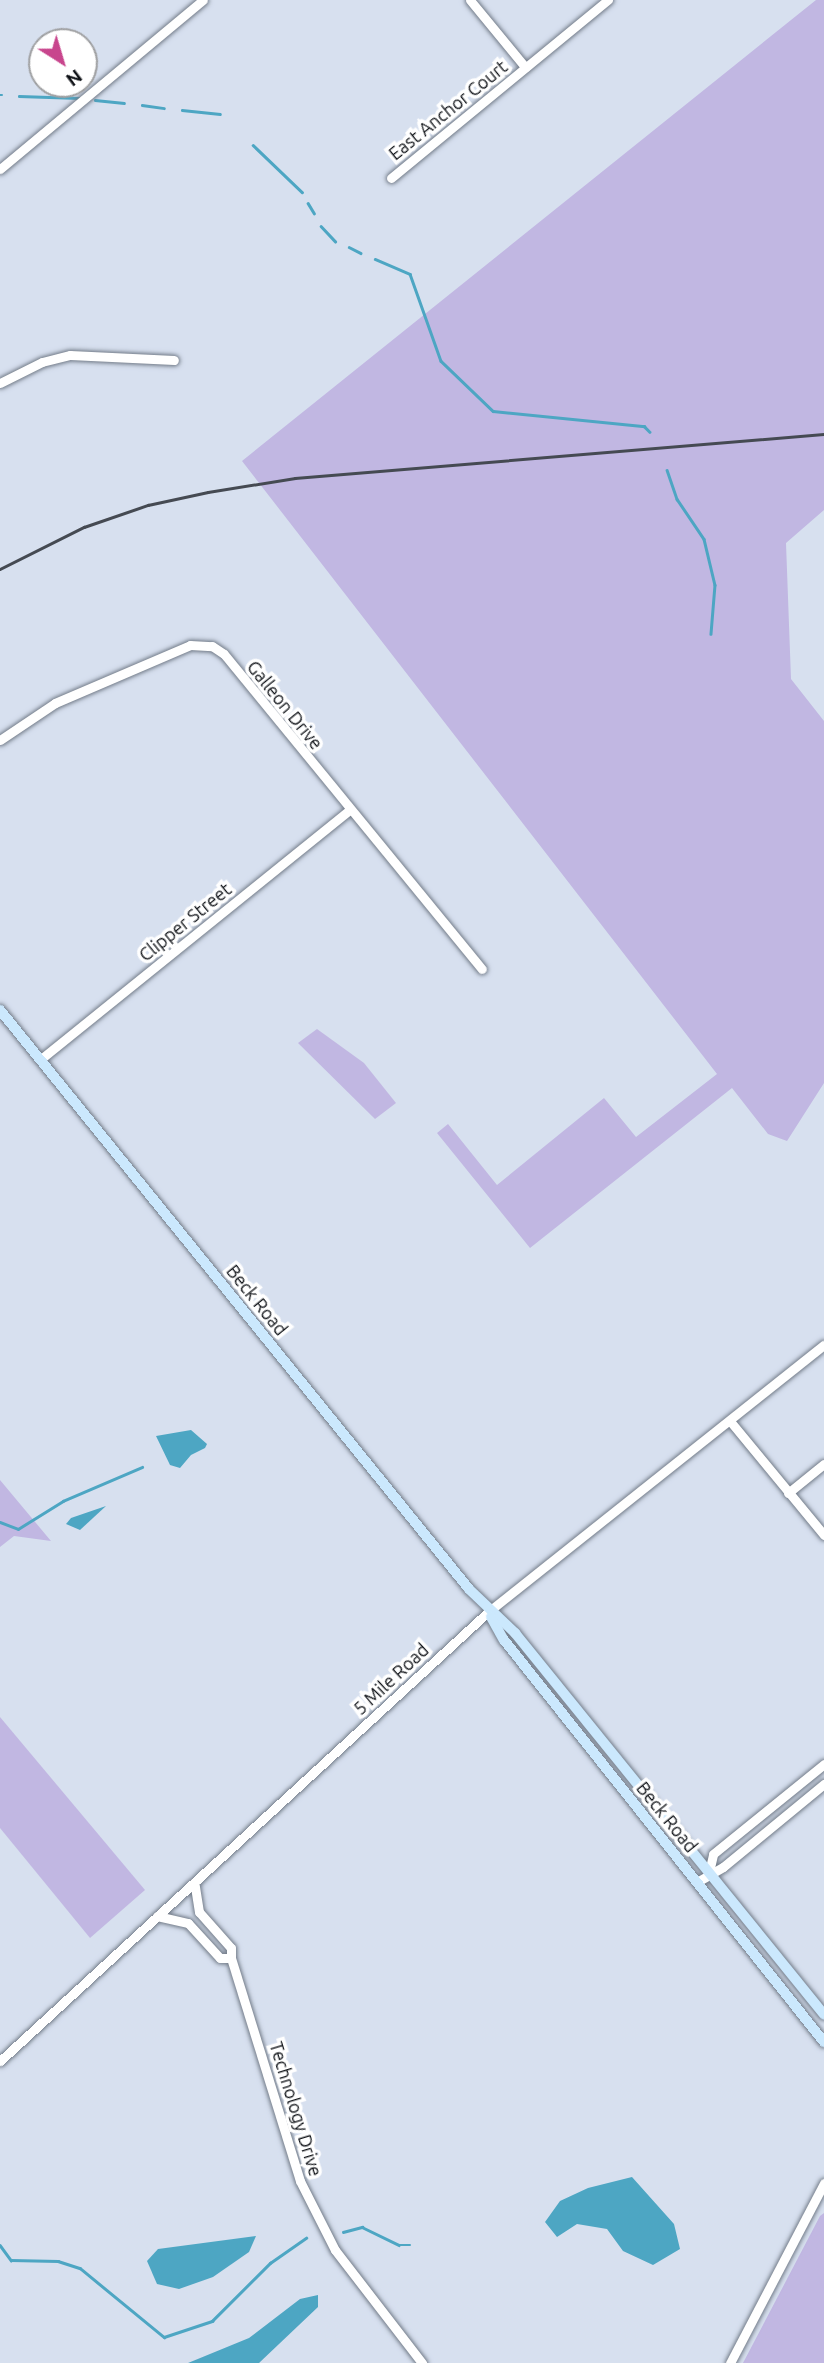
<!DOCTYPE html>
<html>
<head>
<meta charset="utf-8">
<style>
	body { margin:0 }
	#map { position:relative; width:824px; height:2363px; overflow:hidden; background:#d7e0ef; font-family:Ubuntu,sans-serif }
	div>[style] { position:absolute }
	.green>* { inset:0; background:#c1b7e2 }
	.water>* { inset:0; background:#4da6c3 }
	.stream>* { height:2.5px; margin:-1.25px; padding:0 1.25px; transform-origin:1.25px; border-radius:1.25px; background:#4da6c3 }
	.roads { filter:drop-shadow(0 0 2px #737c89) drop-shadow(0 0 2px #737c89) }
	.minor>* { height:9px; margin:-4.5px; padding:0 4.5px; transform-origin:4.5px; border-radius:4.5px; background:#fff }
	.major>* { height:10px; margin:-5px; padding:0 5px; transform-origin:5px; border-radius:5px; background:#cbe8fd }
	.rail>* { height:2.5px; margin:-1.25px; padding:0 1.25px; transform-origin:1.25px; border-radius:1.25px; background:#454a52 }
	span { translate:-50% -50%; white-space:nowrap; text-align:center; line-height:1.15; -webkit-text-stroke:7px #fff; paint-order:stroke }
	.street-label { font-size:18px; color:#0e1116 }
	.north { position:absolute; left:28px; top:28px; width:70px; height:70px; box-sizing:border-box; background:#fff; border:2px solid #9fa0a2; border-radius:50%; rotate:143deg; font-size:19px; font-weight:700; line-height:28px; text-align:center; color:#0e1116 }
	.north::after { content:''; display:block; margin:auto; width:24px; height:32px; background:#c8458d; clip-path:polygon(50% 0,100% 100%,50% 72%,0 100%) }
</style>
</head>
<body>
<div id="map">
	<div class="green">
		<i style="clip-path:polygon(816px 0,824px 0,824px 510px,786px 543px,791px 679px,824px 721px,824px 1083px,787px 1141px,768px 1134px,732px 1088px,530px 1248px,437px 1133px,448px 1124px,497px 1185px,604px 1098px,636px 1137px,717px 1074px,242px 461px)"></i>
		<i style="clip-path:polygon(317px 1029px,364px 1063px,396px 1103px,375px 1119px,298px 1043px)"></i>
		<i style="clip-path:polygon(0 1480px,51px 1541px,14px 1536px,0 1547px)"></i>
		<i style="clip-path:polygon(0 1717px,145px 1890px,90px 1938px,0 1828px)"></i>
		<i style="clip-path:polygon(824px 2213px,824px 2363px,743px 2363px,820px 2216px)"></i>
	</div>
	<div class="water">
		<i style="clip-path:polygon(191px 1430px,207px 1444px,205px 1448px,191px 1455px,180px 1468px,170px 1465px,156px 1436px)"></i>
		<i style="clip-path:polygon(106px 1506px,80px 1530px,66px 1524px,71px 1518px)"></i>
		<i style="clip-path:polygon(632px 2177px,674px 2224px,680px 2249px,653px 2265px,623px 2251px,607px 2229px,577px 2224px,557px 2237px,545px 2222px,560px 2201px,588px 2188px)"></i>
		<i style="clip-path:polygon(256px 2236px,249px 2252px,213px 2277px,179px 2289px,157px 2284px,147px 2261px,158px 2249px)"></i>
		<i style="clip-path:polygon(318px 2295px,318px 2307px,259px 2363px,188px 2363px,249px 2338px,300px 2299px)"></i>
	</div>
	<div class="stream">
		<i style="left:0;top:95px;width:2px"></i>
		<i style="left:19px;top:96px;width:60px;rotate:1.9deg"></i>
		<i style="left:95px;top:100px;width:29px;rotate:6deg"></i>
		<i style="left:142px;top:105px;width:22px;rotate:8deg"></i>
		<i style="left:182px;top:110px;width:38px;rotate:6deg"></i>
		<i style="left:253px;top:145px;width:68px;rotate:43.8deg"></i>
		<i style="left:308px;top:203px;width:12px;rotate:59deg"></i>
		<i style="left:321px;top:226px;width:21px;rotate:47deg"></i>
		<i style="left:349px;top:247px;width:13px;rotate:27deg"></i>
		<i style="left:375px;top:259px;width:38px;rotate:23deg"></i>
		<i style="left:410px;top:274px;width:92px;rotate:70.4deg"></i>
		<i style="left:441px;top:361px;width:72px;rotate:43.9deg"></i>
		<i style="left:493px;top:411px;width:152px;rotate:5.7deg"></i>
		<i style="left:644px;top:426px;width:8px;rotate:45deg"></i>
		<i style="left:667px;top:470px;width:31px;rotate:71deg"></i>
		<i style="left:677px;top:499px;width:48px;rotate:56deg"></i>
		<i style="left:704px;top:539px;width:47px;rotate:76.6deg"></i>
		<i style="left:715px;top:585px;width:49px;rotate:94.7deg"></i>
		<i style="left:0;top:1522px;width:19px;rotate:21deg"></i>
		<i style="left:18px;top:1529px;width:53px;rotate:-31.9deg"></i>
		<i style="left:63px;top:1501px;width:86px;rotate:-23.3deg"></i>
		<i style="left:343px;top:2232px;width:20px;rotate:-15deg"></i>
		<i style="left:362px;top:2227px;width:41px;rotate:25.9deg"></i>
		<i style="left:399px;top:2245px;width:11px"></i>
		<i style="left:0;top:2245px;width:19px;rotate:54deg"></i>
		<i style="left:11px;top:2260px;width:47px;rotate:1.2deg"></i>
		<i style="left:58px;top:2261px;width:23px;rotate:18deg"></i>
		<i style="left:80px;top:2268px;width:109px;rotate:39.4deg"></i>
		<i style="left:164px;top:2337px;width:51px;rotate:-18.4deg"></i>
		<i style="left:212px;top:2321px;width:82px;rotate:-45deg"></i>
		<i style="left:270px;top:2263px;width:44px;rotate:-34.8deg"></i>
	</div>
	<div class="roads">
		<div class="minor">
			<i style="left:470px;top:0;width:87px;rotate:50.6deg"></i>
			<i style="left:0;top:169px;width:264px;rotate:-39.8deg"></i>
			<i style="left:391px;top:178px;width:281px;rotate:-39.4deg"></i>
			<i style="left:0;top:383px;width:47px;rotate:-26.6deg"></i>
			<i style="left:42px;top:362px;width:29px;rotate:-14deg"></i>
			<i style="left:70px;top:355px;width:104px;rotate:2.8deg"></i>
			<i style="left:0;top:740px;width:66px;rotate:-33.9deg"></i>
			<i style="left:55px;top:703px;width:147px;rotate:-23.2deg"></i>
			<i style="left:190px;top:645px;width:22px;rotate:3deg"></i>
			<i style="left:212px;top:646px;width:14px;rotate:34deg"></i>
			<i style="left:224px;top:654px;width:407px;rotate:50.7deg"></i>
			<i style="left:41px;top:1059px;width:397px;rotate:-38.9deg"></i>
			<i style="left:730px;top:1421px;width:148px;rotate:50.5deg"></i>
			<i style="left:788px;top:1493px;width:46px;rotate:-38.9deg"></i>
			<i style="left:709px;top:1872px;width:18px;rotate:-77deg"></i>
			<i style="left:713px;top:1854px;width:143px;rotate:-39deg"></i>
			<i style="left:697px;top:1882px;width:30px;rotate:-30deg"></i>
			<i style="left:723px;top:1867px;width:131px;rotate:-39.4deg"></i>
			<i style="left:157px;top:1916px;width:32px;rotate:13deg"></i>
			<i style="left:188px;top:1923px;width:47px;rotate:47.6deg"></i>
			<i style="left:220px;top:1958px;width:11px"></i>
			<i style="left:231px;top:1958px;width:10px;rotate:-90deg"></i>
			<i style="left:231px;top:1948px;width:48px;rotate:-131.6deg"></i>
			<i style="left:199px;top:1912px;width:30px;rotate:-99deg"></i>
			<i style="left:231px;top:1958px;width:233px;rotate:72.8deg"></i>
			<i style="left:300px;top:2181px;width:77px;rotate:63.1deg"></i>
			<i style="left:335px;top:2250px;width:143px;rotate:52.4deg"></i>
			<i style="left:0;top:2061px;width:663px;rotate:-42.62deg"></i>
			<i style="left:488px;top:1612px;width:429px;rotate:-38.5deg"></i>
			<i style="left:730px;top:2363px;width:203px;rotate:-62.4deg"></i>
		</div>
		<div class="major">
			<i style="left:0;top:1010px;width:745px;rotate:50.99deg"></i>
			<i style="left:469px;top:1589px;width:64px;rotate:43.7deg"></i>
			<i style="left:515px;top:1633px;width:491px;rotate:51deg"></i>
			<i style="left:491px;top:1617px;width:26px;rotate:61deg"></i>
			<i style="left:504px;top:1640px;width:514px;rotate:51.48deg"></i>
		</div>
	</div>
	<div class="rail">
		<i style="left:0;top:569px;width:94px;rotate:-26.6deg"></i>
		<i style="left:84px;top:527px;width:68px;rotate:-19deg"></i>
		<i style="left:148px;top:505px;width:61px;rotate:-12.2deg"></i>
		<i style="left:208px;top:492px;width:88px;rotate:-9.1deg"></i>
		<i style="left:295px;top:478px;width:531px;rotate:-4.75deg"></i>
	</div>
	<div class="street-label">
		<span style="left:448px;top:110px;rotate:-39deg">East Anchor Court</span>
		<span style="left:285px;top:705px;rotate:51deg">Galleon Drive</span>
		<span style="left:185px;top:922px;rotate:-39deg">Clipper Street</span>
		<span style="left:257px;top:1300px;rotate:51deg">Beck Road</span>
		<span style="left:391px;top:1679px;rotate:-43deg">5 Mile Road</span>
		<span style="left:667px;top:1817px;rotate:51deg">Beck Road</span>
		<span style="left:296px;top:2109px;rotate:73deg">Technology Drive</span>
	</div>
	<div class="north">N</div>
</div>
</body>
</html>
